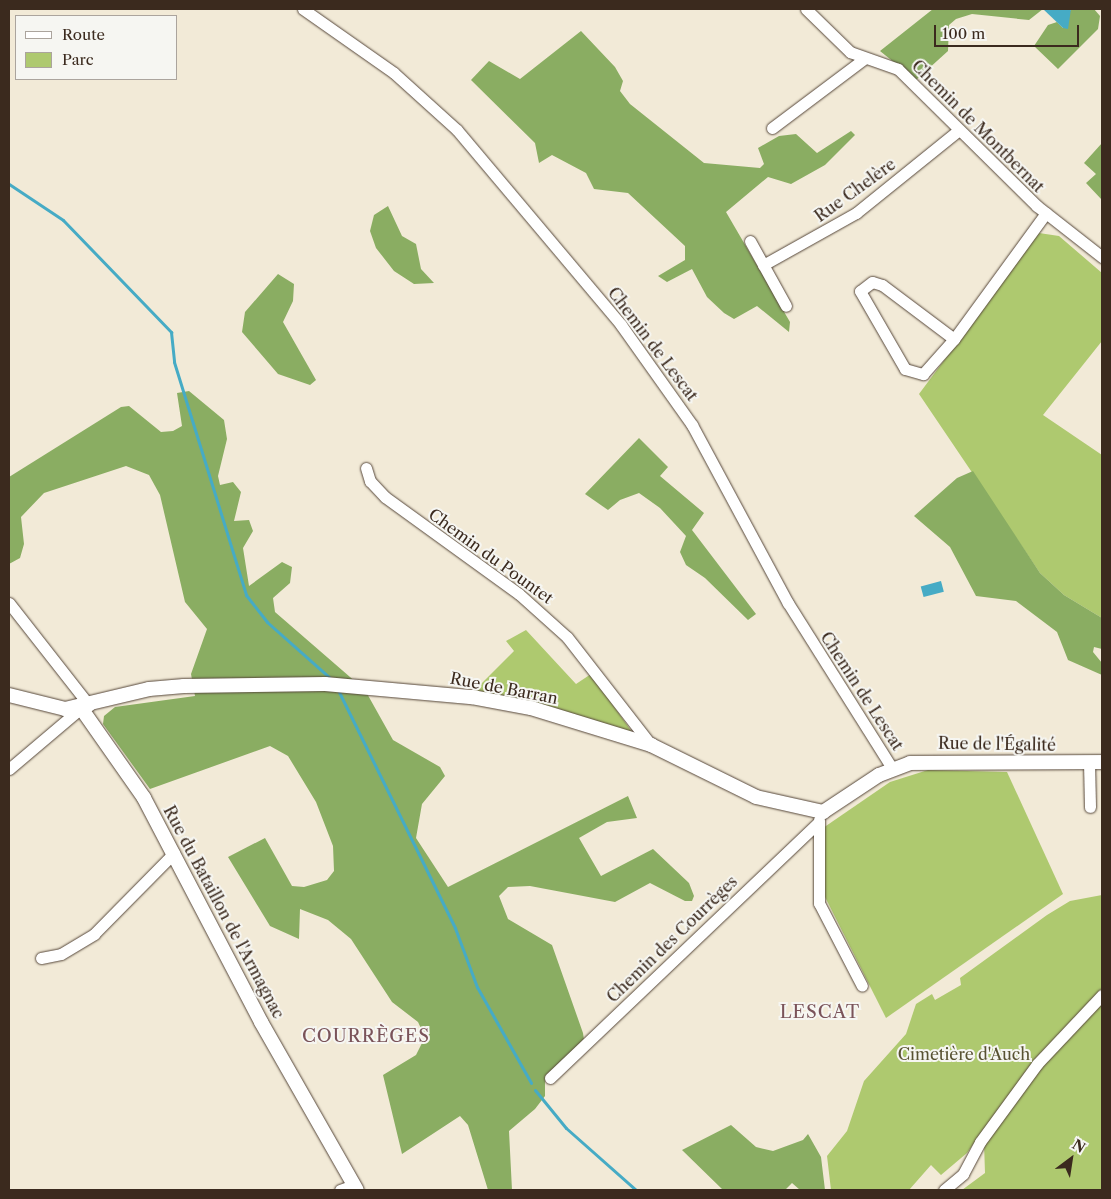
<!DOCTYPE html>
<html>
<head>
<meta charset="utf-8">
<style>
	body { margin:0 }
	#map { position:relative; width:1111px; height:1199px; overflow:hidden; background:#f2ead7; font-family:"Libre Caslon Text",serif }
	div>[style] { position:absolute }
	.green>* { inset:0; background:#aec96f }
	.forest>* { inset:0; background:#8aad62 }
	.water>* { inset:0; background:#46abc5; transform-origin:0 0 }
	.stream>* { height:3px; margin:-1.5px; padding:0 1.5px; transform-origin:1.5px; border-radius:1.5px; background:#46abc5 }
	.roads { filter:drop-shadow(0 0 1px #56473a) drop-shadow(0 0 1px #56473a) }
	.minor>* { height:11px; margin:-5.5px; padding:0 5.5px; transform-origin:5.5px; border-radius:5.5px; background:#fff }
	.tertiary>* { height:14px; margin:-7px; padding:0 7px; transform-origin:7px; border-radius:7px; background:#fff }
	span { translate:-50% -50%; white-space:nowrap; text-align:center; line-height:1.15; -webkit-text-stroke:4px #f6f6f2; paint-order:stroke }
	.street-label { font-size:16px; color:#3b2a1e }
	.park-label { font-size:16px; color:#585232 }
	.neighbourhood-label { font-size:18px; color:#7a5359; letter-spacing:1px }
	.frame { position:absolute; inset:0; border:10px solid #3b2a1e; pointer-events:none }
	.legend { position:absolute; left:15px; top:15px; width:162px; height:65px; box-sizing:border-box; background:#f6f6f2; border:1px solid #aba49d; margin:0; padding:6px 9px; list-style:none; font-size:15px; color:#3b2a1e }
	.legend li { display:flex; align-items:center; gap:10px; height:25px }
	.legend b { width:25px; border:1px solid #aba49d }
	.north { position:absolute; left:1046px; top:1134px; width:50px; height:50px; -webkit-text-stroke:4px #f6f6f2; paint-order:stroke; rotate:31deg; font-size:14px; font-weight:700; line-height:20px; text-align:center; color:#3b2a1e }
	.north::after { content:''; display:block; margin:auto; width:18px; height:22px; background:#3b2a1e; clip-path:polygon(50% 0,100% 100%,50% 72%,0 100%) }
	.scale { position:absolute; left:934px; top:25px; width:145px; height:22px; box-sizing:border-box; border:2px solid #3b2a1e; border-top:0; padding-left:6px; font-size:15px; line-height:18px; white-space:nowrap; color:#3b2a1e; -webkit-text-stroke:4px #f6f6f2; paint-order:stroke }
</style>
</head>
<body>
<div id="map">
	<div class="green">
		<i style="clip-path:polygon(1039px 233px,1059px 236px,1102px 273px,1102px 341px,1043px 415px,1102px 455px,1102px 618px,1064px 595px,1040px 573px,919px 394px)"></i>
		<i style="clip-path:polygon(526px 630px,576px 684px,591px 674px,632px 732px,474px 691px,514px 651px,506px 641px)"></i>
		<i style="clip-path:polygon(928px 770px,1007px 772px,1063px 894px,886px 1018px,824px 895px,823px 828px,890px 782px)"></i>
		<i style="clip-path:polygon(1102px 895px,1102px 989px,1034px 1060px,967px 1153px,941px 1175px,931px 1165px,909px 1190px,831px 1190px,827px 1156px,847px 1131px,864px 1081px,906px 1034px,916px 1004px,932px 994px,935px 1000px,961px 985px,960px 978px,1047px 915px,1070px 901px)"></i>
		<i style="clip-path:polygon(1102px 1002px,1102px 1190px,962px 1190px,985px 1173px,984px 1143px,1040px 1068px)"></i>
	</div>
	<div class="forest">
		<i style="clip-path:polygon(933px 9px,1043px 9px,1029px 20px,972px 14px,956px 19px,949px 25px,948px 51px,916px 80px,880px 51px)"></i>
		<i style="clip-path:polygon(1071px 9px,1094px 9px,1100px 16px,1098px 29px,1058px 69px,1034px 46px,1048px 25px,1057px 22px,1063px 28px)"></i>
		<i style="clip-path:polygon(581px 31px,615px 67px,623px 81px,620px 91px,630px 104px,704px 163px,760px 168px,764px 164px,758px 148px,779px 136px,796px 134px,817px 153px,851px 131px,855px 135px,825px 165px,791px 184px,768px 177px,726px 212px,790px 322px,789px 332px,757px 306px,734px 319px,724px 313px,707px 297px,692px 269px,667px 282px,658px 276px,685px 260px,685px 246px,628px 193px,594px 189px,586px 173px,552px 155px,539px 163px,535px 143px,471px 80px,489px 61px,520px 79px)"></i>
		<i style="clip-path:polygon(1102px 143px,1102px 200px,1086px 183px,1096px 174px,1084px 163px)"></i>
		<i style="clip-path:polygon(388px 206px,402px 236px,416px 244px,421px 269px,434px 283px,414px 284px,394px 271px,376px 248px,370px 231px,374px 215px)"></i>
		<i style="clip-path:polygon(278px 274px,294px 284px,293px 301px,283px 322px,316px 380px,310px 385px,278px 374px,242px 332px,245px 312px)"></i>
		<i style="clip-path:polygon(189px 391px,224px 420px,227px 439px,218px 476px,220px 485px,233px 482px,241px 492px,234px 521px,249px 520px,253px 531px,243px 548px,249px 586px,282px 562px,292px 567px,290px 583px,273px 598px,275px 612px,365px 690px,393px 740px,440px 767px,445px 776px,422px 804px,416px 838px,448px 887px,628px 796px,637px 818px,607px 822px,579px 838px,601px 876px,653px 849px,689px 883px,694px 896px,692px 901px,685px 901px,650px 883px,615px 902px,530px 886px,508px 887px,499px 896px,508px 919px,552px 945px,583px 1033px,584px 1040px,545px 1076px,545px 1096px,535px 1109px,509px 1131px,512px 1190px,488px 1190px,468px 1125px,460px 1116px,402px 1154px,383px 1075px,416px 1055px,425px 1037px,418px 1022px,392px 1002px,351px 939px,328px 920px,300px 909px,299px 939px,270px 926px,228px 857px,265px 838px,292px 886px,304px 887px,327px 880px,334px 871px,333px 846px,316px 802px,288px 756px,270px 746px,150px 789px,103px 724px,104px 716px,115px 707px,195px 696px,191px 674px,207px 629px,185px 602px,160px 495px,149px 475px,126px 466px,44px 493px,21px 517px,24px 544px,20px 558px,9px 564px,9px 477px,121px 407px,129px 406px,161px 432px,173px 431px,182px 426px,177px 393px)"></i>
		<i style="clip-path:polygon(639px 438px,668px 467px,660px 476px,704px 513px,692px 530px,756px 614px,748px 620px,705px 578px,686px 565px,680px 552px,686px 536px,660px 508px,639px 493px,620px 500px,608px 510px,585px 494px)"></i>
		<i style="clip-path:polygon(973px 471px,1040px 573px,1064px 595px,1102px 618px,1102px 649px,1094px 647px,1093px 652px,1102px 663px,1102px 675px,1068px 660px,1057px 632px,1016px 601px,976px 596px,950px 547px,914px 516px,957px 478px)"></i>
		<i style="clip-path:polygon(731px 1125px,756px 1147px,773px 1151px,803px 1140px,808px 1134px,821px 1157px,825px 1190px,800px 1190px,792px 1183px,785px 1190px,723px 1190px,682px 1150px)"></i>
	</div>
	<div class="water">
		<i style="clip-path:polygon(1043px 9px,1071px 9px,1068px 29px,1063px 28px)"></i>
		<i style="left:941px;top:581px;width:11px;height:21px;rotate:75deg"></i>
	</div>
	<div class="stream">
		<i style="left:9px;top:184px;width:65px;rotate:33.7deg"></i>
		<i style="left:63px;top:220px;width:156px;rotate:46deg"></i>
		<i style="left:171px;top:332px;width:30px;rotate:84deg"></i>
		<i style="left:174px;top:362px;width:244px;rotate:72.8deg"></i>
		<i style="left:246px;top:595px;width:34px;rotate:52deg"></i>
		<i style="left:267px;top:622px;width:83px;rotate:41.6deg"></i>
		<i style="left:339px;top:692px;width:263px;rotate:63.8deg"></i>
		<i style="left:455px;top:928px;width:63px;rotate:69.6deg"></i>
		<i style="left:477px;top:987px;width:110px;rotate:60.6deg"></i>
		<i style="left:535px;top:1090px;width:49px;rotate:50.8deg"></i>
		<i style="left:566px;top:1128px;width:94px;rotate:41.5deg"></i>
	</div>
	<div class="roads">
		<div class="minor">
			<i style="left:303px;top:9px;width:111px;rotate:35.1deg"></i>
			<i style="left:394px;top:73px;width:85px;rotate:42.1deg"></i>
			<i style="left:457px;top:130px;width:255px;rotate:49.9deg"></i>
			<i style="left:621px;top:325px;width:123px;rotate:54.6deg"></i>
			<i style="left:692px;top:425px;width:202px;rotate:61.7deg"></i>
			<i style="left:788px;top:603px;width:195px;rotate:57.8deg"></i>
			<i style="left:806px;top:9px;width:62px;rotate:44.3deg"></i>
			<i style="left:850px;top:52px;width:51px;rotate:19.5deg"></i>
			<i style="left:898px;top:69px;width:195px;rotate:44.6deg"></i>
			<i style="left:1037px;top:206px;width:83px;rotate:38.1deg"></i>
			<i style="left:772px;top:128px;width:115px;rotate:-36.9deg"></i>
			<i style="left:750px;top:241px;width:74px;rotate:61deg"></i>
			<i style="left:763px;top:265px;width:107px;rotate:-29.2deg"></i>
			<i style="left:856px;top:213px;width:132px;rotate:-38.9deg"></i>
			<i style="left:954px;top:339px;width:90px;rotate:-143.1deg"></i>
			<i style="left:882px;top:285px;width:10px;rotate:-163deg"></i>
			<i style="left:872px;top:282px;width:15px;rotate:143deg"></i>
			<i style="left:860px;top:291px;width:90px;rotate:60deg"></i>
			<i style="left:905px;top:369px;width:19px;rotate:16deg"></i>
			<i style="left:923px;top:374px;width:47px;rotate:-48.5deg"></i>
			<i style="left:954px;top:339px;width:156px;rotate:-53.9deg"></i>
			<i style="left:366px;top:468px;width:14px;rotate:73deg"></i>
			<i style="left:370px;top:481px;width:22px;rotate:47deg"></i>
			<i style="left:385px;top:497px;width:165px;rotate:35.9deg"></i>
			<i style="left:519px;top:594px;width:64px;rotate:41.9deg"></i>
			<i style="left:567px;top:637px;width:137px;rotate:52.1deg"></i>
			<i style="left:9px;top:603px;width:130px;rotate:51.9deg"></i>
			<i style="left:1089px;top:762px;width:45px;rotate:88.7deg"></i>
			<i style="left:9px;top:769px;width:94px;rotate:-40.3deg"></i>
			<i style="left:819px;top:820px;width:83px;rotate:90deg"></i>
			<i style="left:819px;top:903px;width:93px;rotate:62.6deg"></i>
			<i style="left:41px;top:958px;width:20px;rotate:-11deg"></i>
			<i style="left:61px;top:954px;width:39px;rotate:-31deg"></i>
			<i style="left:94px;top:934px;width:114px;rotate:-45.4deg"></i>
			<i style="left:550px;top:1078px;width:369px;rotate:-43.6deg"></i>
			<i style="left:340px;top:1190px;width:15px;rotate:-20deg"></i>
			<i style="left:944px;top:1190px;width:25px;rotate:-40deg"></i>
			<i style="left:963px;top:1174px;width:36px;rotate:-62deg"></i>
			<i style="left:980px;top:1142px;width:97px;rotate:-53.8deg"></i>
			<i style="left:1037px;top:1064px;width:95px;rotate:-46.7deg"></i>
		</div>
		<div class="tertiary">
			<i style="left:9px;top:695px;width:58px;rotate:14deg"></i>
			<i style="left:65px;top:709px;width:86px;rotate:-13.4deg"></i>
			<i style="left:149px;top:689px;width:35px;rotate:-5deg"></i>
			<i style="left:184px;top:686px;width:141px;rotate:-0.8deg"></i>
			<i style="left:325px;top:684px;width:148px;rotate:5.1deg"></i>
			<i style="left:472px;top:697px;width:60px;rotate:10.6deg"></i>
			<i style="left:531px;top:708px;width:126px;rotate:17.1deg"></i>
			<i style="left:651px;top:745px;width:117px;rotate:26.3deg"></i>
			<i style="left:756px;top:797px;width:69px;rotate:12.6deg"></i>
			<i style="left:823px;top:812px;width:67px;rotate:-33.5deg"></i>
			<i style="left:879px;top:775px;width:33px;rotate:-21deg"></i>
			<i style="left:910px;top:763px;width:192px;rotate:-0.3deg"></i>
			<i style="left:81px;top:708px;width:110px;rotate:55deg"></i>
			<i style="left:144px;top:798px;width:253px;rotate:62.4deg"></i>
			<i style="left:261px;top:1022px;width:193px;rotate:60.3deg"></i>
		</div>
	</div>
	<div class="street-label">
		<span style="left:978px;top:126px;rotate:45deg">Chemin de Montbernat</span>
		<span style="left:855px;top:190px;rotate:-36deg">Rue Chelère</span>
		<span style="left:653px;top:344px;rotate:53deg">Chemin de Lescat</span>
		<span style="left:491px;top:556px;rotate:36deg">Chemin du Pountet</span>
		<span style="left:504px;top:688px;rotate:11deg">Rue de Barran</span>
		<span style="left:862px;top:691px;rotate:57deg">Chemin de Lescat</span>
		<span style="left:997px;top:744px;rotate:1deg">Rue de l'Égalité</span>
		<span style="left:224px;top:912px;rotate:62deg">Rue du Bataillon de l'Armagnac</span>
		<span style="left:672px;top:939px;rotate:-44deg">Chemin des Courrèges</span>
	</div>
	<div class="park-label">
		<span style="left:964px;top:1054px">Cimetière d'Auch</span>
	</div>
	<div class="neighbourhood-label">
		<span style="left:820px;top:1012px">LESCAT</span>
		<span style="left:366px;top:1036px">COURRÈGES</span>
	</div>
	<div class="frame"></div>
	<ul class="legend">
	<li><b style="height:6px;background:#fff"></b>Route</li>
	<li><b style="height:14px;background:#aec96f"></b>Parc</li>
	</ul>
	<div class="north">N</div>
	<div class="scale">100 m</div>
</div>
</body>
</html>
